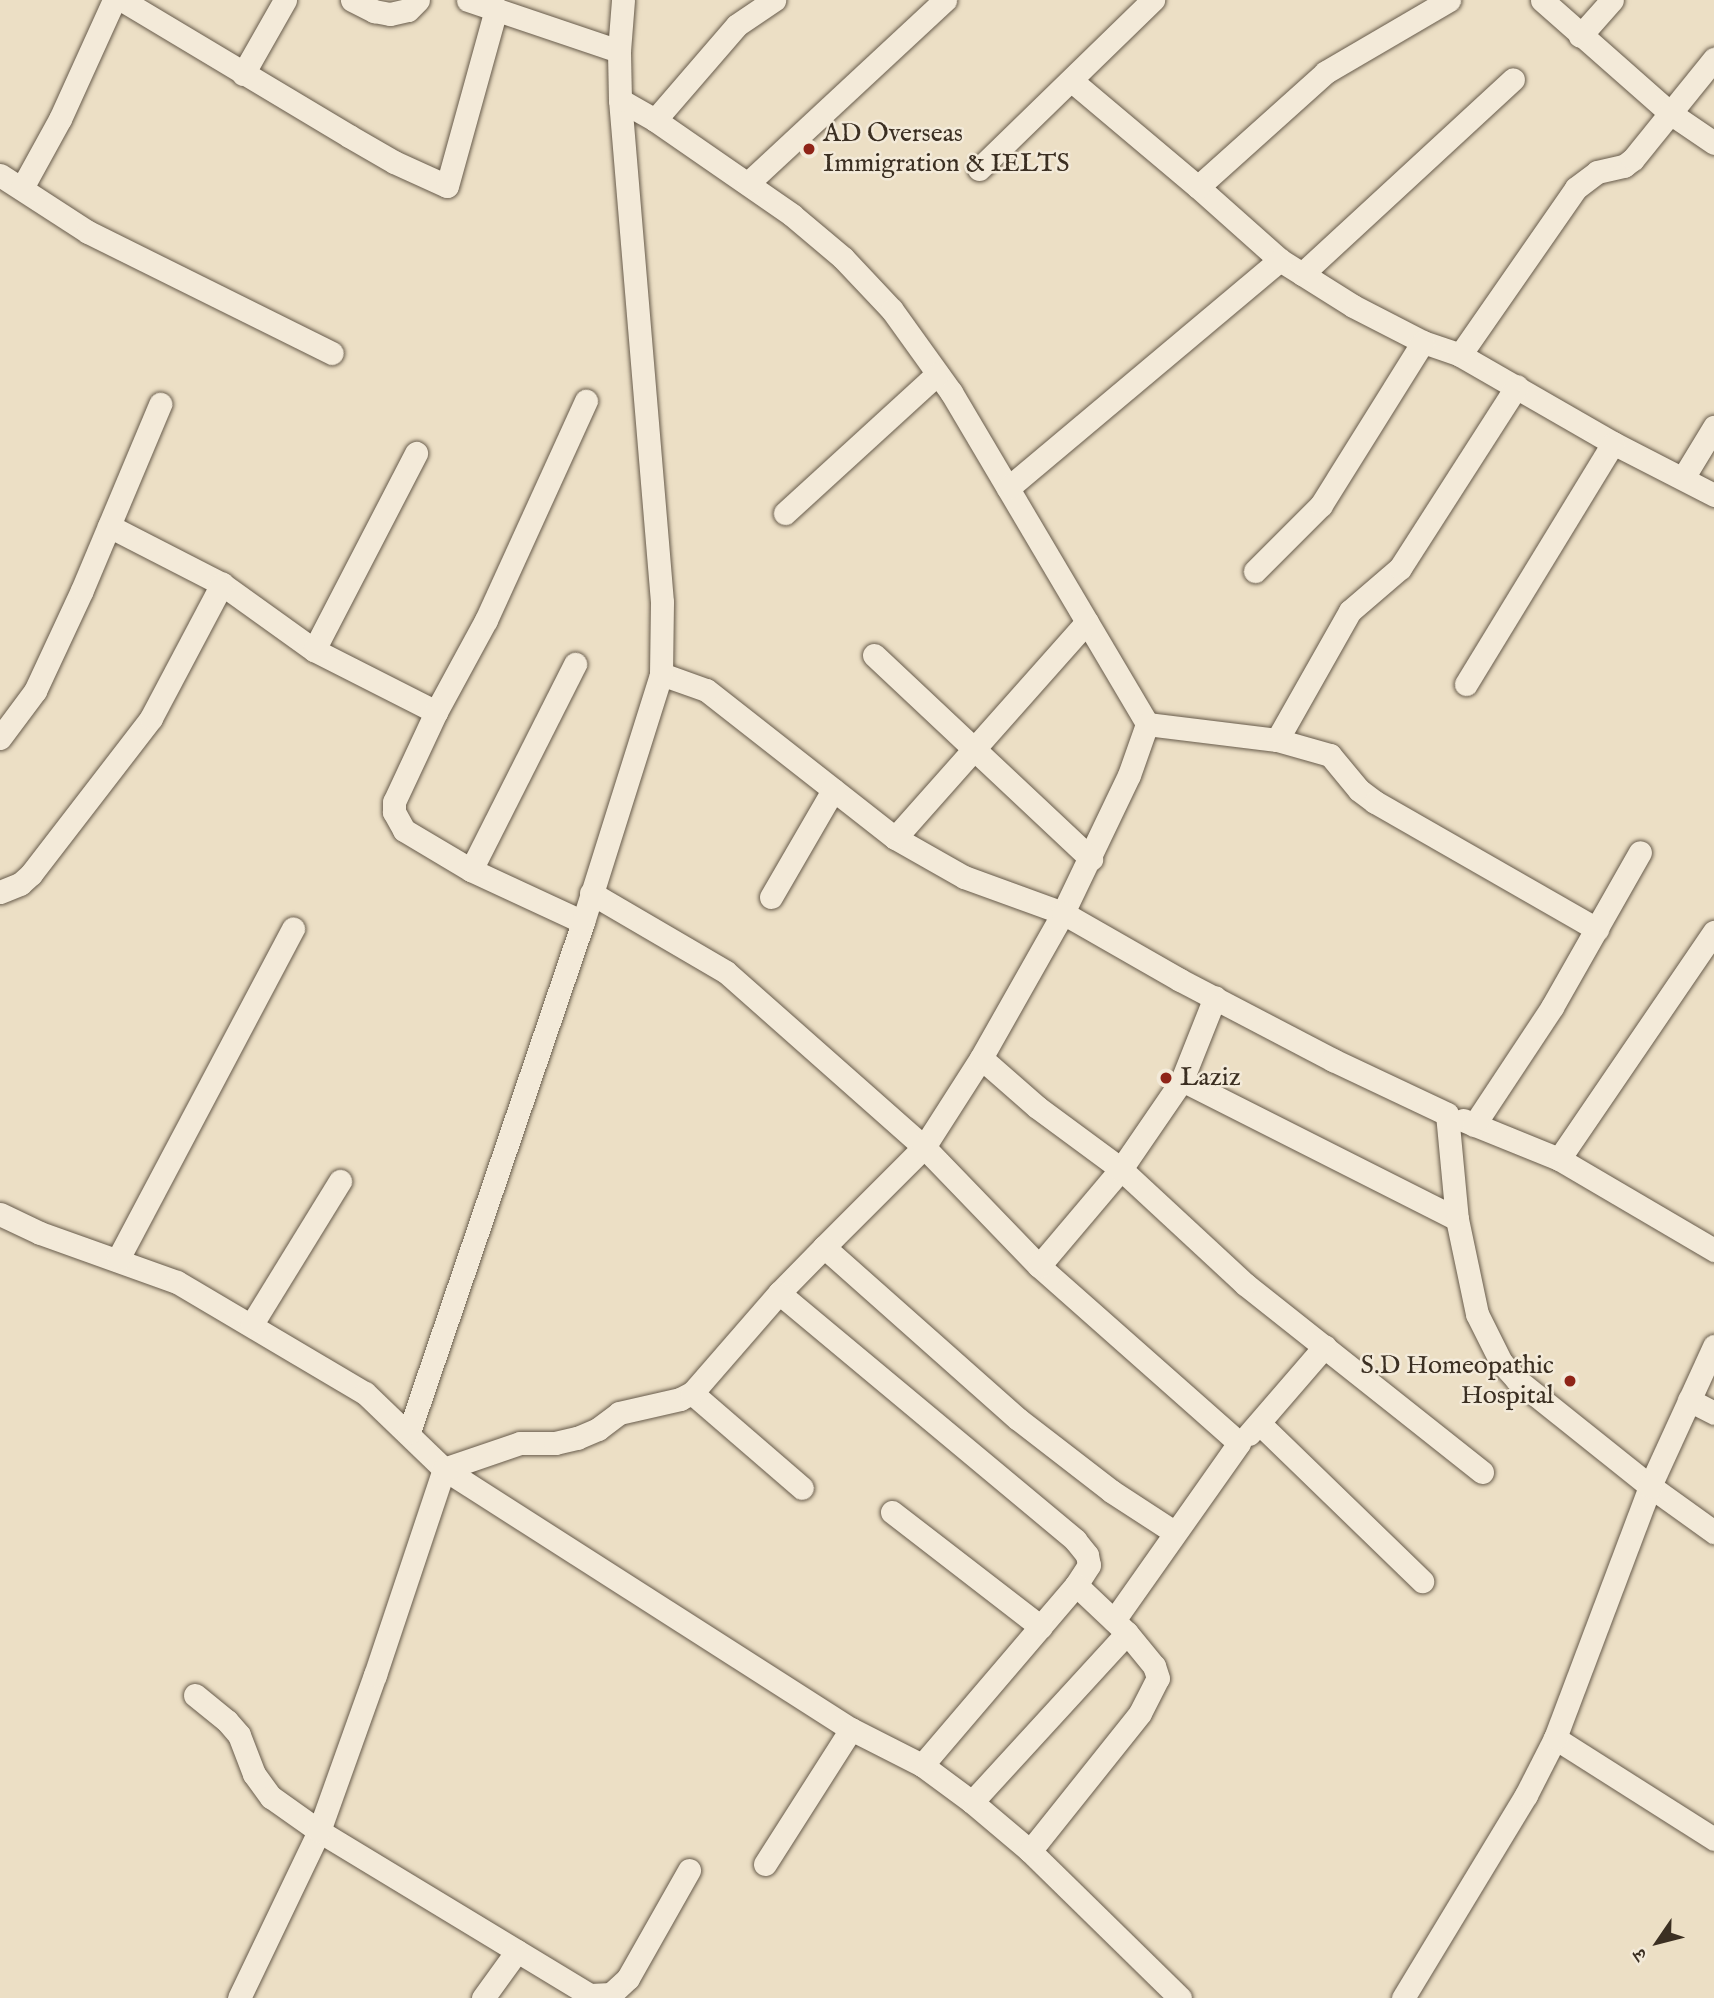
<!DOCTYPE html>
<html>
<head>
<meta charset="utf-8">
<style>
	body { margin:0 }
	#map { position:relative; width:1714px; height:1998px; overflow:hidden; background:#ecdfc5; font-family:"IM FELL English","Noto Serif Devanagari",serif }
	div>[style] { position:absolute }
	.roads { filter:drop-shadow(0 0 2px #675b4b) drop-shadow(0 0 2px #675b4b) }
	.street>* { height:23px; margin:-11.5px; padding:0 11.5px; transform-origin:11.5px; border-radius:11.5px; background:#f3ead9 }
	.dots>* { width:19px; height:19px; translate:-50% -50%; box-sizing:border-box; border:4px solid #f3ead9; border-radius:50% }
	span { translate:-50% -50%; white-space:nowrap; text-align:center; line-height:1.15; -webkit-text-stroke:5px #f3ead9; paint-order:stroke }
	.poi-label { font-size:26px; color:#3b2f22 }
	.left { translate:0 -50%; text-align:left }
	.right { translate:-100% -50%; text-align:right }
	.north { position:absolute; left:1623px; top:1907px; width:70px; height:70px; -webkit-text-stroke:5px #f3ead9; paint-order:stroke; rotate:235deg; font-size:19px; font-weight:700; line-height:28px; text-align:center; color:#3b2f22 }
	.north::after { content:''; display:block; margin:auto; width:24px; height:32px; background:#3b2f22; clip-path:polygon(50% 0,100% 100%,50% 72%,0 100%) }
</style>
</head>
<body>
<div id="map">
	<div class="roads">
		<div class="street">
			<i style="left:122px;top:0;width:265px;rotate:30.9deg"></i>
			<i style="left:349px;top:136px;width:52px;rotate:30deg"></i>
			<i style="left:394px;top:162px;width:58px;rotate:24.4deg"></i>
			<i style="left:447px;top:186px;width:184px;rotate:-74.5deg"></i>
			<i style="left:352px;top:0;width:25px;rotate:27deg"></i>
			<i style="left:374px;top:11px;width:16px;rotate:11deg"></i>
			<i style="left:390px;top:14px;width:18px;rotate:-13deg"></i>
			<i style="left:408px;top:10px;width:14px;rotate:-45deg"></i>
			<i style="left:468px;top:0;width:159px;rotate:18.7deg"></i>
			<i style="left:1449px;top:0;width:143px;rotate:149.7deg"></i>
			<i style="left:1326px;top:72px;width:172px;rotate:138.1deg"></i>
			<i style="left:1198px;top:187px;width:110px;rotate:41.7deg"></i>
			<i style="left:1280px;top:260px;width:86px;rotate:32.2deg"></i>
			<i style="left:1353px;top:306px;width:79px;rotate:27.2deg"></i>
			<i style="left:1423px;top:342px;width:39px;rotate:19deg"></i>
			<i style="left:1460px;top:355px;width:177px;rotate:29.9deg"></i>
			<i style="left:1613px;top:443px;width:114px;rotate:27.2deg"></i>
			<i style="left:1542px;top:0;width:171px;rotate:41.4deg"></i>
			<i style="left:1670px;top:113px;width:53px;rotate:34.3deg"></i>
			<i style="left:1580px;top:36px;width:48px;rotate:-48.4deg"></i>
			<i style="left:243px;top:74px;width:85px;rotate:-60.4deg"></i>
			<i style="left:1072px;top:81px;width:165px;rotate:40.1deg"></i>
			<i style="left:620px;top:100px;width:40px;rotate:29.7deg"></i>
			<i style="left:655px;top:120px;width:167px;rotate:34.7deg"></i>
			<i style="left:792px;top:215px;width:67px;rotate:40.1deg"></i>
			<i style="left:843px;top:258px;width:71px;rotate:46.7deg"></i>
			<i style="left:892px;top:310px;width:101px;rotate:54.3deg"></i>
			<i style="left:951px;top:392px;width:386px;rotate:59.4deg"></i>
			<i style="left:1147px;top:724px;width:54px;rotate:109.4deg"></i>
			<i style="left:1129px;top:775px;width:153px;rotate:115.6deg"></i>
			<i style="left:1063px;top:913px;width:105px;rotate:-160deg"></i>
			<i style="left:964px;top:877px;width:79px;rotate:-150.5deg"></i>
			<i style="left:895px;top:838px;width:240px;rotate:-141.9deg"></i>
			<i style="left:706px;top:690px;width:48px;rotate:-160.4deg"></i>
			<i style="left:655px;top:120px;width:125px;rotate:-49.2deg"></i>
			<i style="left:737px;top:25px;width:45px;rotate:-34deg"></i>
			<i style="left:979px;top:169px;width:243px;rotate:-44.2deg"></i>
			<i style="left:0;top:175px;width:105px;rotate:32.9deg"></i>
			<i style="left:88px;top:232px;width:272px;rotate:26.4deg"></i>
			<i style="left:748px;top:183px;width:269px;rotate:-42.9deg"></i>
			<i style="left:22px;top:188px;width:79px;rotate:-61.2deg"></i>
			<i style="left:60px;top:119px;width:131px;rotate:-65.6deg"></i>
			<i style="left:1302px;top:274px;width:287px;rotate:-42.7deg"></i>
			<i style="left:1460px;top:355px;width:203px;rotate:-55.2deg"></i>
			<i style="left:1576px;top:188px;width:26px;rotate:-37deg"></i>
			<i style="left:1597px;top:172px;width:28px;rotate:-13deg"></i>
			<i style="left:1624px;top:166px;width:11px;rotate:-38deg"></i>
			<i style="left:1633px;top:159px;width:129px;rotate:-51deg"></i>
			<i style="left:1683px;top:478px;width:60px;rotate:-58.7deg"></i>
			<i style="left:1008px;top:488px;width:355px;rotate:-40deg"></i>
			<i style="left:785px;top:513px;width:206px;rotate:-42.4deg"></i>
			<i style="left:109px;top:526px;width:127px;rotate:27.2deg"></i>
			<i style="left:222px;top:584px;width:113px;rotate:35.7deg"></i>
			<i style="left:314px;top:650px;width:137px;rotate:26.9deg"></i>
			<i style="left:1255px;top:571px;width:93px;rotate:-45deg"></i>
			<i style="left:1321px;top:505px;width:192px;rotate:-58deg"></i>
			<i style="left:314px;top:650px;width:222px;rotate:-62.6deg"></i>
			<i style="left:874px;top:655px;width:298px;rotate:43.2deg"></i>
			<i style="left:1466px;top:684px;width:282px;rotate:-58.6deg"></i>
			<i style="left:1147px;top:724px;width:131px;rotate:7deg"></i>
			<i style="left:1277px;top:740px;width:55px;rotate:15.8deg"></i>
			<i style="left:1330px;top:755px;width:45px;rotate:50.4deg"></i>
			<i style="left:1359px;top:790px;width:20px;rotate:37deg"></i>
			<i style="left:1375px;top:802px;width:256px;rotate:29.8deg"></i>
			<i style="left:0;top:738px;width:59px;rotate:-53.3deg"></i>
			<i style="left:35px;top:691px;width:111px;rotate:-65deg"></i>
			<i style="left:82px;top:590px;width:202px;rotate:-67.2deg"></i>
			<i style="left:1277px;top:740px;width:148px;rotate:-60.5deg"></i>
			<i style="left:1350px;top:611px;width:66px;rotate:-40.7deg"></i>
			<i style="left:1400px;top:568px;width:216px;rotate:-57.3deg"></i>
			<i style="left:895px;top:838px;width:289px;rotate:-48.4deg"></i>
			<i style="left:471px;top:870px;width:231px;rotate:-63.2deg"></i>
			<i style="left:0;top:892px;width:22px;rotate:-22deg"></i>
			<i style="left:20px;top:884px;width:15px;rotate:-42deg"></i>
			<i style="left:31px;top:874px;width:197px;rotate:-52.4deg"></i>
			<i style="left:151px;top:718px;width:152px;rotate:-62.1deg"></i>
			<i style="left:591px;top:893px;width:156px;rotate:30.3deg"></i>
			<i style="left:726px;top:972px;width:264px;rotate:41.5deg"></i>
			<i style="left:924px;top:1147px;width:141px;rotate:135deg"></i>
			<i style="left:824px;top:1247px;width:259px;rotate:41.6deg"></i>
			<i style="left:1018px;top:1419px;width:118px;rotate:37.7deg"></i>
			<i style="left:1111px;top:1491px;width:75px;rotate:33.1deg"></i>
			<i style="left:771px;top:897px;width:124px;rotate:-59.9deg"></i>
			<i style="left:583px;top:922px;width:123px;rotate:-155.1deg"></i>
			<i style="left:471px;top:870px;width:78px;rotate:-149.2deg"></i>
			<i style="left:404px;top:830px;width:21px;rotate:-119deg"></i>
			<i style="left:394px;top:812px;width:10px;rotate:-90deg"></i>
			<i style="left:394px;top:802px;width:99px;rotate:-65deg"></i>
			<i style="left:436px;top:712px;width:105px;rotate:-61.5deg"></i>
			<i style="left:486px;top:620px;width:241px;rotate:-65.5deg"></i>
			<i style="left:981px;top:1058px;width:106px;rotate:122.6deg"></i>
			<i style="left:924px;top:1147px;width:165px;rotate:46deg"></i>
			<i style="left:1039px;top:1266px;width:267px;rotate:41.5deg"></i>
			<i style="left:1239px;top:1443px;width:217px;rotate:125.2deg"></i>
			<i style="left:1182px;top:1080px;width:308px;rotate:26.8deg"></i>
			<i style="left:1463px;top:1120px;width:104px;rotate:22.1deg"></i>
			<i style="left:1559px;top:1159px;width:180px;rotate:30.4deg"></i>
			<i style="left:1474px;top:1125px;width:141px;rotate:-56.5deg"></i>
			<i style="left:1552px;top:1007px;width:178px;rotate:-60.4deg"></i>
			<i style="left:1559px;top:1159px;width:275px;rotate:-55.7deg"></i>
			<i style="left:0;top:1214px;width:44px;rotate:25.4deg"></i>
			<i style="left:40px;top:1233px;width:145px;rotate:19.7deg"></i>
			<i style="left:177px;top:1282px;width:218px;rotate:30.6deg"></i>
			<i style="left:365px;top:1393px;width:110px;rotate:43.9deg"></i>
			<i style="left:444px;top:1469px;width:483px;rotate:32.6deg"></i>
			<i style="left:851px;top:1729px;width:80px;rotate:26.9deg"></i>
			<i style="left:922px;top:1765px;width:62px;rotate:36.5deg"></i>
			<i style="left:972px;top:1802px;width:76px;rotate:40.2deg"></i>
			<i style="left:1030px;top:1851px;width:210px;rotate:44.4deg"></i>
			<i style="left:824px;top:1247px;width:64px;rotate:134.4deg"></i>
			<i style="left:779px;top:1293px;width:386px;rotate:39.8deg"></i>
			<i style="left:1075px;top:1540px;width:19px;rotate:51deg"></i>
			<i style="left:1087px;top:1555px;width:10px;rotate:79deg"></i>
			<i style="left:1089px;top:1565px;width:24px;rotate:123deg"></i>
			<i style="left:1076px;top:1585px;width:237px;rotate:130.5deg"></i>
			<i style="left:118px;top:1259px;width:374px;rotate:-62.1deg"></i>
			<i style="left:1039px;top:1266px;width:127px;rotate:-49.8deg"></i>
			<i style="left:1121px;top:1169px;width:108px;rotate:-55.6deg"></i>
			<i style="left:1182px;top:1080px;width:89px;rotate:-68.3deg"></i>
			<i style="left:252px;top:1324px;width:168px;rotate:-58.4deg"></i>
			<i style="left:692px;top:1393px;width:145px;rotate:40.8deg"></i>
			<i style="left:1689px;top:1400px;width:28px;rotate:27deg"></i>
			<i style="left:1260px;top:1424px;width:226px;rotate:44.1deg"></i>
			<i style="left:409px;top:1432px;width:539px;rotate:-71.16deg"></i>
			<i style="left:583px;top:922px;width:260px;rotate:-72.5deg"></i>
			<i style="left:661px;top:674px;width:72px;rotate:-89.2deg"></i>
			<i style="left:662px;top:602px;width:504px;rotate:-94.78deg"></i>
			<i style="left:620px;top:100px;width:49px;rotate:-91.2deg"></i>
			<i style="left:619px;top:51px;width:51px;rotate:-85.5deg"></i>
			<i style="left:1249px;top:1434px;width:116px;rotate:-49.2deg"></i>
			<i style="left:1482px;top:1472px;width:303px;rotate:-141.6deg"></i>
			<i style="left:1245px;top:1284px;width:169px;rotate:-137.2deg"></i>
			<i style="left:1121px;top:1169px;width:104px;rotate:-143.6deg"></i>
			<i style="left:1037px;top:1107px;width:74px;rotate:-138.8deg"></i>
			<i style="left:981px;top:1058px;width:167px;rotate:-60.5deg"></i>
			<i style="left:1063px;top:913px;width:135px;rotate:29.8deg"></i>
			<i style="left:1180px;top:980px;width:173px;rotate:27.6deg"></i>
			<i style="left:1333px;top:1060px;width:126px;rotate:25.3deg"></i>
			<i style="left:1447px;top:1114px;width:105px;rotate:84.6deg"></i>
			<i style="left:1457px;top:1219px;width:97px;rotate:78.1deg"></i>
			<i style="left:1477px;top:1314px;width:54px;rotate:63.4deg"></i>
			<i style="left:1501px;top:1362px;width:24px;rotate:48deg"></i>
			<i style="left:1517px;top:1380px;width:170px;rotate:38.6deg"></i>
			<i style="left:1650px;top:1486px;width:79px;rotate:35.7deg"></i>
			<i style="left:892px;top:1512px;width:188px;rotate:37.7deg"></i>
			<i style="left:195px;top:1695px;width:41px;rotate:39.1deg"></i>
			<i style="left:227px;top:1721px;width:18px;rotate:49deg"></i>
			<i style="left:239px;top:1735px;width:42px;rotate:69deg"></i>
			<i style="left:254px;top:1774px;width:29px;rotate:54deg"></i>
			<i style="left:271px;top:1797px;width:59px;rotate:35.3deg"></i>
			<i style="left:319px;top:1831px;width:317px;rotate:31.2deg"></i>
			<i style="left:590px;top:1995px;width:21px;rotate:-3deg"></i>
			<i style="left:611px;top:1994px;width:23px;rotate:-43deg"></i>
			<i style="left:628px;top:1978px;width:124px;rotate:-60.5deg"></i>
			<i style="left:1555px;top:1738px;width:188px;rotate:32.4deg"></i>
			<i style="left:972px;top:1802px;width:229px;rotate:-47.5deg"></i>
			<i style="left:1030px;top:1851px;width:176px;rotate:-51.4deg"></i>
			<i style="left:1140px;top:1713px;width:39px;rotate:-63deg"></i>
			<i style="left:1158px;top:1678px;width:13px;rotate:-108deg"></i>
			<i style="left:1154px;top:1666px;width:43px;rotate:-129.3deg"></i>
			<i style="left:1127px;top:1633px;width:70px;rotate:-136.7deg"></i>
			<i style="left:765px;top:1864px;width:160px;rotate:-57.5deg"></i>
			<i style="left:239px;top:1998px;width:185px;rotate:-64.4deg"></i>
			<i style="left:319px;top:1831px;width:166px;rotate:-70.3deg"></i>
			<i style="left:375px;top:1675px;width:217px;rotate:-71.5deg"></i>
			<i style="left:444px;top:1469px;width:80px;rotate:-18.9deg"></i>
			<i style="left:520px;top:1443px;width:35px"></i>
			<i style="left:555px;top:1443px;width:23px;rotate:-13deg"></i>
			<i style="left:577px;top:1438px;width:23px;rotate:-23deg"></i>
			<i style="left:598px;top:1429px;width:26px;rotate:-37deg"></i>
			<i style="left:619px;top:1413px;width:63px;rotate:-12.9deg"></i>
			<i style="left:680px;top:1399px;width:13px;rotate:-27deg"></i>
			<i style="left:692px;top:1393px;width:133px;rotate:-49deg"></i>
			<i style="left:483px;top:1998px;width:58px;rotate:-54.1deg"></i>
			<i style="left:1403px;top:1998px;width:237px;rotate:-58.8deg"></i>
			<i style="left:1526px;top:1795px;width:64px;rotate:-63deg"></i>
			<i style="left:1555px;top:1738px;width:269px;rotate:-69.3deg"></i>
			<i style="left:1650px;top:1486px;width:154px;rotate:-65.4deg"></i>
		</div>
	</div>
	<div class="dots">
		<i style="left:809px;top:149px;background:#8f2418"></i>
		<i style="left:1166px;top:1078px;background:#8f2418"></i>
		<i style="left:1570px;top:1381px;background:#8f2418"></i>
	</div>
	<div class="poi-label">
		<span class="left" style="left:823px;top:149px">AD Overseas<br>Immigration &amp; IELTS</span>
		<span class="left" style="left:1180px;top:1078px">Laziz</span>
		<span class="right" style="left:1554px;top:1381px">S.D Homeopathic<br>Hospital</span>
	</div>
	<div class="north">उ</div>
</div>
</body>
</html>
